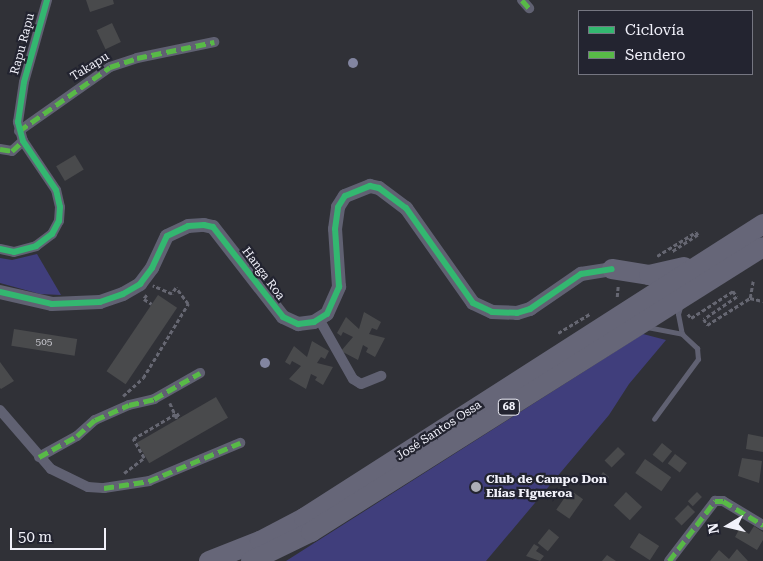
<!DOCTYPE html>
<html>
<head>
<meta charset="utf-8">
<style>
	body { margin:0 }
	#map { position:relative; width:763px; height:561px; overflow:hidden; background:#303137; font-family:"Roboto Serif",serif }
	div>[style] { position:absolute }
	.green>* { inset:0; background:#403e7c }
	.building>* { inset:0; background:#494a4c; transform-origin:0 0 }
	.path>* { height:2.5px; margin-top:-1.25px; transform-origin:0; background:repeating-linear-gradient(90deg,#666772 0 4px,transparent 0 6.5px) }
	.service>* { height:5px; margin:-2.5px; padding:0 2.5px; transform-origin:2.5px; border-radius:2.5px; background:#606172 }
	.minor>* { height:10px; margin:-5px; padding:0 5px; transform-origin:5px; border-radius:5px; background:#606172 }
	.tertiary>* { height:14px; margin:-7px; padding:0 7px; transform-origin:7px; border-radius:7px; background:#606172 }
	.motorway>* { height:20px; margin:-10px; padding:0 10px; transform-origin:10px; border-radius:10px; background:#666678 }
	.quiet>* { height:5px; margin-top:-2.5px; transform-origin:0; background:repeating-linear-gradient(90deg,#58b947 0 10px,transparent 0 15px) }
	.cycleway>* { height:6px; margin:-3px; padding:0 3px; transform-origin:3px; border-radius:3px; background:#33b770 }
	.trees>* { width:10px; height:10px; margin:-5px; border-radius:50%; background:#8285a0 }
	.dots>* { width:14px; height:14px; translate:-50% -50%; box-sizing:border-box; border:2px solid #232430; border-radius:50% }
	span { translate:-50% -50%; white-space:nowrap; text-align:center; line-height:1.15; -webkit-text-stroke:4.5px #232430; paint-order:stroke }
	.number-label { font-size:10px; color:#c7c7ce }
	.number-label span { -webkit-text-stroke-width:0 }
	.shield-label span { padding:1px 4px; background:#232430; border:1px solid; border-radius:4px; -webkit-text-stroke-width:0 }
	.shield-label { font-size:11px; color:#f1f1fa; font-weight:700 }
	.street-label { font-size:12px; color:#f1f1fa }
	.poi-label { font-size:12px; color:#f1f1fa; font-weight:700 }
	.left { translate:0 -50%; text-align:left }
	.legend { position:absolute; left:578px; top:10px; width:175px; height:65px; box-sizing:border-box; background:#232430; border:1px solid #757681; margin:0; padding:6px 9px; list-style:none; font-size:15px; color:#f1f1fa }
	.legend li { display:flex; align-items:center; gap:10px; height:25px }
	.legend b { width:25px; border:1px solid #757681 }
	.north { position:absolute; left:703px; top:501px; width:50px; height:50px; -webkit-text-stroke:4px #232430; paint-order:stroke; rotate:261deg; font-size:14px; font-weight:700; line-height:20px; text-align:center; color:#f1f1fa }
	.north::after { content:''; display:block; margin:auto; width:18px; height:22px; background:#f1f1fa; clip-path:polygon(50% 0,100% 100%,50% 72%,0 100%) }
	.scale { position:absolute; left:10px; top:528px; width:96px; height:22px; box-sizing:border-box; border:2px solid #f1f1fa; border-top:0; padding-left:6px; font-size:15px; line-height:18px; white-space:nowrap; color:#f1f1fa; -webkit-text-stroke:4px #232430; paint-order:stroke }
</style>
</head>
<body>
<div id="map">
	<div class="green">
		<i style="clip-path:polygon(37px 254px,61px 295px,40px 294px,0 283px,0 258px,12px 260px)"></i>
		<i style="clip-path:polygon(643px 334px,666px 340px,629px 384px,609px 415px,486px 561px,286px 561px)"></i>
	</div>
	<div class="building">
		<i style="clip-path:polygon(86px 0,113px 0,114px 4px,90px 12px)"></i>
		<i style="left:112px;top:23px;width:21px;height:17px;rotate:65deg"></i>
		<i style="left:75px;top:155px;width:17px;height:22px;rotate:59deg"></i>
		<i style="left:158px;top:295px;width:23px;height:92px;rotate:34deg"></i>
		<i style="clip-path:polygon(364px 312px,381px 322px,377px 330px,372px 328px,369px 334px,385px 338px,375px 357px,366px 352px,368px 348px,363px 345px,358px 360px,341px 351px,353px 337px,343px 332px,341px 336px,337px 333px,346px 317px,359px 329px)"></i>
		<i style="left:14px;top:329px;width:64px;height:17px;rotate:9deg"></i>
		<i style="clip-path:polygon(312px 341px,329px 351px,325px 359px,321px 357px,317px 363px,333px 367px,323px 385px,315px 380px,317px 377px,311px 374px,306px 389px,289px 379px,301px 366px,292px 361px,290px 365px,285px 362px,294px 346px,307px 357px)"></i>
		<i style="clip-path:polygon(0 362px,14px 381px,1px 389px,0 388px)"></i>
		<i style="left:216px;top:397px;width:24px;height:91px;rotate:60deg"></i>
		<i style="clip-path:polygon(748px 434px,763px 437px,763px 452px,746px 449px)"></i>
		<i style="left:662px;top:443px;width:13px;height:15px;rotate:39deg"></i>
		<i style="left:618px;top:447px;width:10px;height:19px;rotate:45deg"></i>
		<i style="left:675px;top:454px;width:15px;height:12px;rotate:37deg"></i>
		<i style="clip-path:polygon(742px 458px,762px 461px,759px 483px,738px 476px)"></i>
		<i style="left:645px;top:459px;width:32px;height:17px;rotate:35deg"></i>
		<i style="clip-path:polygon(603px 472px,609px 477px,603px 485px,597px 481px)"></i>
		<i style="left:570px;top:490px;width:16px;height:24px;rotate:35deg"></i>
		<i style="left:626px;top:492px;width:22px;height:18px;rotate:43deg"></i>
		<i style="left:697px;top:492px;width:7px;height:13px;rotate:45deg"></i>
		<i style="left:688px;top:505px;width:10px;height:19px;rotate:45deg"></i>
		<i style="clip-path:polygon(754px 526px,763px 532px,763px 540px,757px 550px,735px 537px,740px 528px,749px 534px)"></i>
		<i style="left:549px;top:529px;width:13px;height:18px;rotate:39deg"></i>
		<i style="left:639px;top:533px;width:24px;height:17px;rotate:33deg"></i>
		<i style="clip-path:polygon(534px 544px,539px 547px,536px 551px,544px 556px,540px 561px,526px 556px)"></i>
		<i style="clip-path:polygon(737px 549px,748px 561px,710px 561px,719px 550px,729px 559px)"></i>
		<i style="clip-path:polygon(607px 555px,616px 561px,602px 561px)"></i>
	</div>
	<div class="path">
		<i style="left:657px;top:256px;width:46px;rotate:-31.6deg"></i>
		<i style="left:696px;top:232px;width:4px;rotate:56deg"></i>
		<i style="left:698px;top:235px;width:31px;rotate:147deg"></i>
		<i style="left:147px;top:295px;width:5px;rotate:127deg"></i>
		<i style="left:144px;top:299px;width:9px;rotate:32deg"></i>
		<i style="left:617px;top:297px;width:11px;rotate:-85deg"></i>
		<i style="left:750px;top:298px;width:17px;rotate:-80deg"></i>
		<i style="left:688px;top:314px;width:5px;rotate:53deg"></i>
		<i style="left:691px;top:318px;width:50px;rotate:-32.7deg"></i>
		<i style="left:733px;top:291px;width:7px;rotate:56deg"></i>
		<i style="left:737px;top:297px;width:40px;rotate:146deg"></i>
		<i style="left:704px;top:319px;width:7px;rotate:63deg"></i>
		<i style="left:707px;top:325px;width:51px;rotate:-32.1deg"></i>
		<i style="left:750px;top:298px;width:13px;rotate:13deg"></i>
		<i style="left:558px;top:333px;width:37px;rotate:-31deg"></i>
		<i style="left:123px;top:396px;width:27px;rotate:-42deg"></i>
		<i style="left:143px;top:378px;width:87px;rotate:-58.7deg"></i>
		<i style="left:188px;top:304px;width:20px;rotate:-127deg"></i>
		<i style="left:176px;top:288px;width:7px;rotate:124deg"></i>
		<i style="left:172px;top:294px;width:21px;rotate:-157deg"></i>
		<i style="left:170px;top:403px;width:17px;rotate:66deg"></i>
		<i style="left:124px;top:473px;width:25px;rotate:-37deg"></i>
		<i style="left:144px;top:458px;width:22px;rotate:-120deg"></i>
		<i style="left:133px;top:439px;width:51px;rotate:-30.6deg"></i>
		<i style="left:177px;top:413px;width:6px;rotate:59deg"></i>
	</div>
	<div class="service">
		<i style="left:680px;top:307px;width:7px;rotate:106deg"></i>
		<i style="left:678px;top:314px;width:20px;rotate:79deg"></i>
		<i style="left:647px;top:327px;width:36px;rotate:11deg"></i>
		<i style="left:682px;top:334px;width:21px;rotate:43deg"></i>
		<i style="left:697px;top:348px;width:11px;rotate:85deg"></i>
		<i style="left:698px;top:359px;width:74px;rotate:126.3deg"></i>
	</div>
	<div class="minor">
		<i style="left:522px;top:0;width:11px;rotate:49deg"></i>
		<i style="left:19px;top:131px;width:111px;rotate:-35.1deg"></i>
		<i style="left:110px;top:67px;width:28px;rotate:-18deg"></i>
		<i style="left:137px;top:58px;width:79px;rotate:-11.7deg"></i>
		<i style="left:0;top:149px;width:12px;rotate:9deg"></i>
		<i style="left:12px;top:151px;width:15px;rotate:-42deg"></i>
		<i style="left:0;top:249px;width:14px;rotate:12deg"></i>
		<i style="left:14px;top:252px;width:23px;rotate:-15deg"></i>
		<i style="left:36px;top:246px;width:20px;rotate:-37deg"></i>
		<i style="left:52px;top:234px;width:15px;rotate:-62deg"></i>
		<i style="left:59px;top:221px;width:14px;rotate:-86deg"></i>
		<i style="left:60px;top:207px;width:17px;rotate:-103deg"></i>
		<i style="left:56px;top:190px;width:59px;rotate:-124deg"></i>
		<i style="left:23px;top:141px;width:20px;rotate:-105deg"></i>
		<i style="left:18px;top:122px;width:40px;rotate:-81.5deg"></i>
		<i style="left:24px;top:82px;width:85px;rotate:-74.3deg"></i>
		<i style="left:319px;top:319px;width:69px;rotate:60.5deg"></i>
		<i style="left:353px;top:379px;width:9px;rotate:32deg"></i>
		<i style="left:361px;top:384px;width:22px;rotate:-22deg"></i>
		<i style="left:0;top:410px;width:78px;rotate:49.2deg"></i>
		<i style="left:51px;top:469px;width:41px;rotate:25.9deg"></i>
		<i style="left:88px;top:487px;width:16px;rotate:4deg"></i>
		<i style="left:104px;top:488px;width:46px;rotate:-8.8deg"></i>
		<i style="left:149px;top:481px;width:99px;rotate:-22.7deg"></i>
		<i style="left:39px;top:457px;width:43px;rotate:-28.9deg"></i>
		<i style="left:77px;top:436px;width:24px;rotate:-42deg"></i>
		<i style="left:95px;top:420px;width:37px;rotate:-24deg"></i>
		<i style="left:129px;top:405px;width:26px;rotate:-13deg"></i>
		<i style="left:154px;top:399px;width:53px;rotate:-29.5deg"></i>
		<i style="left:669px;top:561px;width:76px;rotate:-52.5deg"></i>
		<i style="left:715px;top:501px;width:8px"></i>
		<i style="left:723px;top:501px;width:47px;rotate:31deg"></i>
	</div>
	<div class="tertiary">
		<i style="left:0;top:292px;width:53px;rotate:13deg"></i>
		<i style="left:52px;top:304px;width:48px;rotate:-2.4deg"></i>
		<i style="left:100px;top:302px;width:24px;rotate:-19deg"></i>
		<i style="left:123px;top:294px;width:20px;rotate:-30deg"></i>
		<i style="left:140px;top:284px;width:20px;rotate:-53deg"></i>
		<i style="left:152px;top:268px;width:35px;rotate:-65deg"></i>
		<i style="left:167px;top:236px;width:23px;rotate:-25deg"></i>
		<i style="left:188px;top:226px;width:16px;rotate:-4deg"></i>
		<i style="left:204px;top:225px;width:9px;rotate:13deg"></i>
		<i style="left:213px;top:227px;width:114px;rotate:52.1deg"></i>
		<i style="left:283px;top:317px;width:17px;rotate:25deg"></i>
		<i style="left:298px;top:324px;width:16px;rotate:-7deg"></i>
		<i style="left:314px;top:322px;width:15px;rotate:-32deg"></i>
		<i style="left:327px;top:314px;width:30px;rotate:-66deg"></i>
		<i style="left:339px;top:287px;width:58px;rotate:-93.9deg"></i>
		<i style="left:335px;top:229px;width:22px;rotate:-82deg"></i>
		<i style="left:338px;top:207px;width:13px;rotate:-58deg"></i>
		<i style="left:345px;top:196px;width:27px;rotate:-22deg"></i>
		<i style="left:370px;top:186px;width:9px;rotate:13deg"></i>
		<i style="left:379px;top:188px;width:34px;rotate:37deg"></i>
		<i style="left:406px;top:208px;width:116px;rotate:54.8deg"></i>
		<i style="left:473px;top:303px;width:21px;rotate:25deg"></i>
		<i style="left:492px;top:312px;width:25px;rotate:2deg"></i>
		<i style="left:517px;top:313px;width:14px;rotate:-17deg"></i>
		<i style="left:530px;top:309px;width:62px;rotate:-34.5deg"></i>
		<i style="left:581px;top:274px;width:31px;rotate:-9deg"></i>
	</div>
	<div class="motorway">
		<i style="left:612px;top:269px;width:37px;rotate:9deg"></i>
		<i style="left:649px;top:275px;width:36px;rotate:-13deg"></i>
		<i style="left:209px;top:561px;width:55px;rotate:-21.4deg"></i>
		<i style="left:260px;top:541px;width:50px;rotate:-27.6deg"></i>
		<i style="left:304px;top:518px;width:545px;rotate:-32.64deg"></i>
		<i style="left:251px;top:561px;width:67px;rotate:-25.8deg"></i>
		<i style="left:311px;top:532px;width:534px;rotate:-32.23deg"></i>
	</div>
	<div class="quiet">
		<i style="left:522px;top:0;width:11px;rotate:49deg"></i>
		<i style="left:19px;top:131px;width:111px;rotate:-35.1deg"></i>
		<i style="left:110px;top:67px;width:28px;rotate:-18deg"></i>
		<i style="left:137px;top:58px;width:79px;rotate:-11.7deg"></i>
		<i style="left:0;top:149px;width:12px;rotate:9deg"></i>
		<i style="left:12px;top:151px;width:15px;rotate:-42deg"></i>
		<i style="left:39px;top:457px;width:43px;rotate:-28.9deg"></i>
		<i style="left:77px;top:436px;width:24px;rotate:-42deg"></i>
		<i style="left:95px;top:420px;width:37px;rotate:-24deg"></i>
		<i style="left:129px;top:405px;width:26px;rotate:-13deg"></i>
		<i style="left:154px;top:399px;width:53px;rotate:-29.5deg"></i>
		<i style="left:104px;top:488px;width:46px;rotate:-8.8deg"></i>
		<i style="left:149px;top:481px;width:99px;rotate:-22.7deg"></i>
		<i style="left:669px;top:561px;width:76px;rotate:-52.5deg"></i>
		<i style="left:715px;top:501px;width:8px"></i>
		<i style="left:723px;top:501px;width:47px;rotate:31deg"></i>
	</div>
	<div class="cycleway">
		<i style="left:0;top:249px;width:14px;rotate:12deg"></i>
		<i style="left:14px;top:252px;width:23px;rotate:-15deg"></i>
		<i style="left:36px;top:246px;width:20px;rotate:-37deg"></i>
		<i style="left:52px;top:234px;width:15px;rotate:-62deg"></i>
		<i style="left:59px;top:221px;width:14px;rotate:-86deg"></i>
		<i style="left:60px;top:207px;width:17px;rotate:-103deg"></i>
		<i style="left:56px;top:190px;width:59px;rotate:-124deg"></i>
		<i style="left:23px;top:141px;width:20px;rotate:-105deg"></i>
		<i style="left:18px;top:122px;width:40px;rotate:-81.5deg"></i>
		<i style="left:24px;top:82px;width:85px;rotate:-74.3deg"></i>
		<i style="left:0;top:292px;width:53px;rotate:13deg"></i>
		<i style="left:52px;top:304px;width:48px;rotate:-2.4deg"></i>
		<i style="left:100px;top:302px;width:24px;rotate:-19deg"></i>
		<i style="left:123px;top:294px;width:20px;rotate:-30deg"></i>
		<i style="left:140px;top:284px;width:20px;rotate:-53deg"></i>
		<i style="left:152px;top:268px;width:35px;rotate:-65deg"></i>
		<i style="left:167px;top:236px;width:23px;rotate:-25deg"></i>
		<i style="left:188px;top:226px;width:16px;rotate:-4deg"></i>
		<i style="left:204px;top:225px;width:9px;rotate:13deg"></i>
		<i style="left:213px;top:227px;width:114px;rotate:52.1deg"></i>
		<i style="left:283px;top:317px;width:17px;rotate:25deg"></i>
		<i style="left:298px;top:324px;width:16px;rotate:-7deg"></i>
		<i style="left:314px;top:322px;width:15px;rotate:-32deg"></i>
		<i style="left:327px;top:314px;width:30px;rotate:-66deg"></i>
		<i style="left:339px;top:287px;width:58px;rotate:-93.9deg"></i>
		<i style="left:335px;top:229px;width:22px;rotate:-82deg"></i>
		<i style="left:338px;top:207px;width:13px;rotate:-58deg"></i>
		<i style="left:345px;top:196px;width:27px;rotate:-22deg"></i>
		<i style="left:370px;top:186px;width:9px;rotate:13deg"></i>
		<i style="left:379px;top:188px;width:34px;rotate:37deg"></i>
		<i style="left:406px;top:208px;width:116px;rotate:54.8deg"></i>
		<i style="left:473px;top:303px;width:21px;rotate:25deg"></i>
		<i style="left:492px;top:312px;width:25px;rotate:2deg"></i>
		<i style="left:517px;top:313px;width:14px;rotate:-17deg"></i>
		<i style="left:530px;top:309px;width:62px;rotate:-34.5deg"></i>
		<i style="left:581px;top:274px;width:31px;rotate:-9deg"></i>
	</div>
	<div class="trees">
		<i style="left:353px;top:63px"></i>
		<i style="left:265px;top:363px"></i>
	</div>
	<div class="dots">
		<i style="left:476px;top:487px;background:#adaeb6"></i>
	</div>
	<div class="number-label">
		<span style="left:44px;top:342px">505</span>
	</div>
	<div class="shield-label">
		<span style="left:509px;top:407px">68</span>
	</div>
	<div class="street-label">
		<span style="left:23px;top:44px;rotate:-75deg">Rapu Rapu</span>
		<span style="left:90px;top:67px;rotate:-32deg">Takapu</span>
		<span style="left:263px;top:274px;rotate:53deg">Hanga Roa</span>
		<span style="left:439px;top:431px;rotate:-33deg">José Santos Ossa</span>
	</div>
	<div class="poi-label">
		<span class="left" style="left:486px;top:487px">Club de Campo Don<br>Elías Figueroa</span>
	</div>
	<ul class="legend">
	<li><b style="height:6px;background:#33b770"></b>Ciclovía</li>
	<li><b style="height:6px;background:#58b947"></b>Sendero</li>
	</ul>
	<div class="north">N</div>
	<div class="scale">50 m</div>
</div>
</body>
</html>
